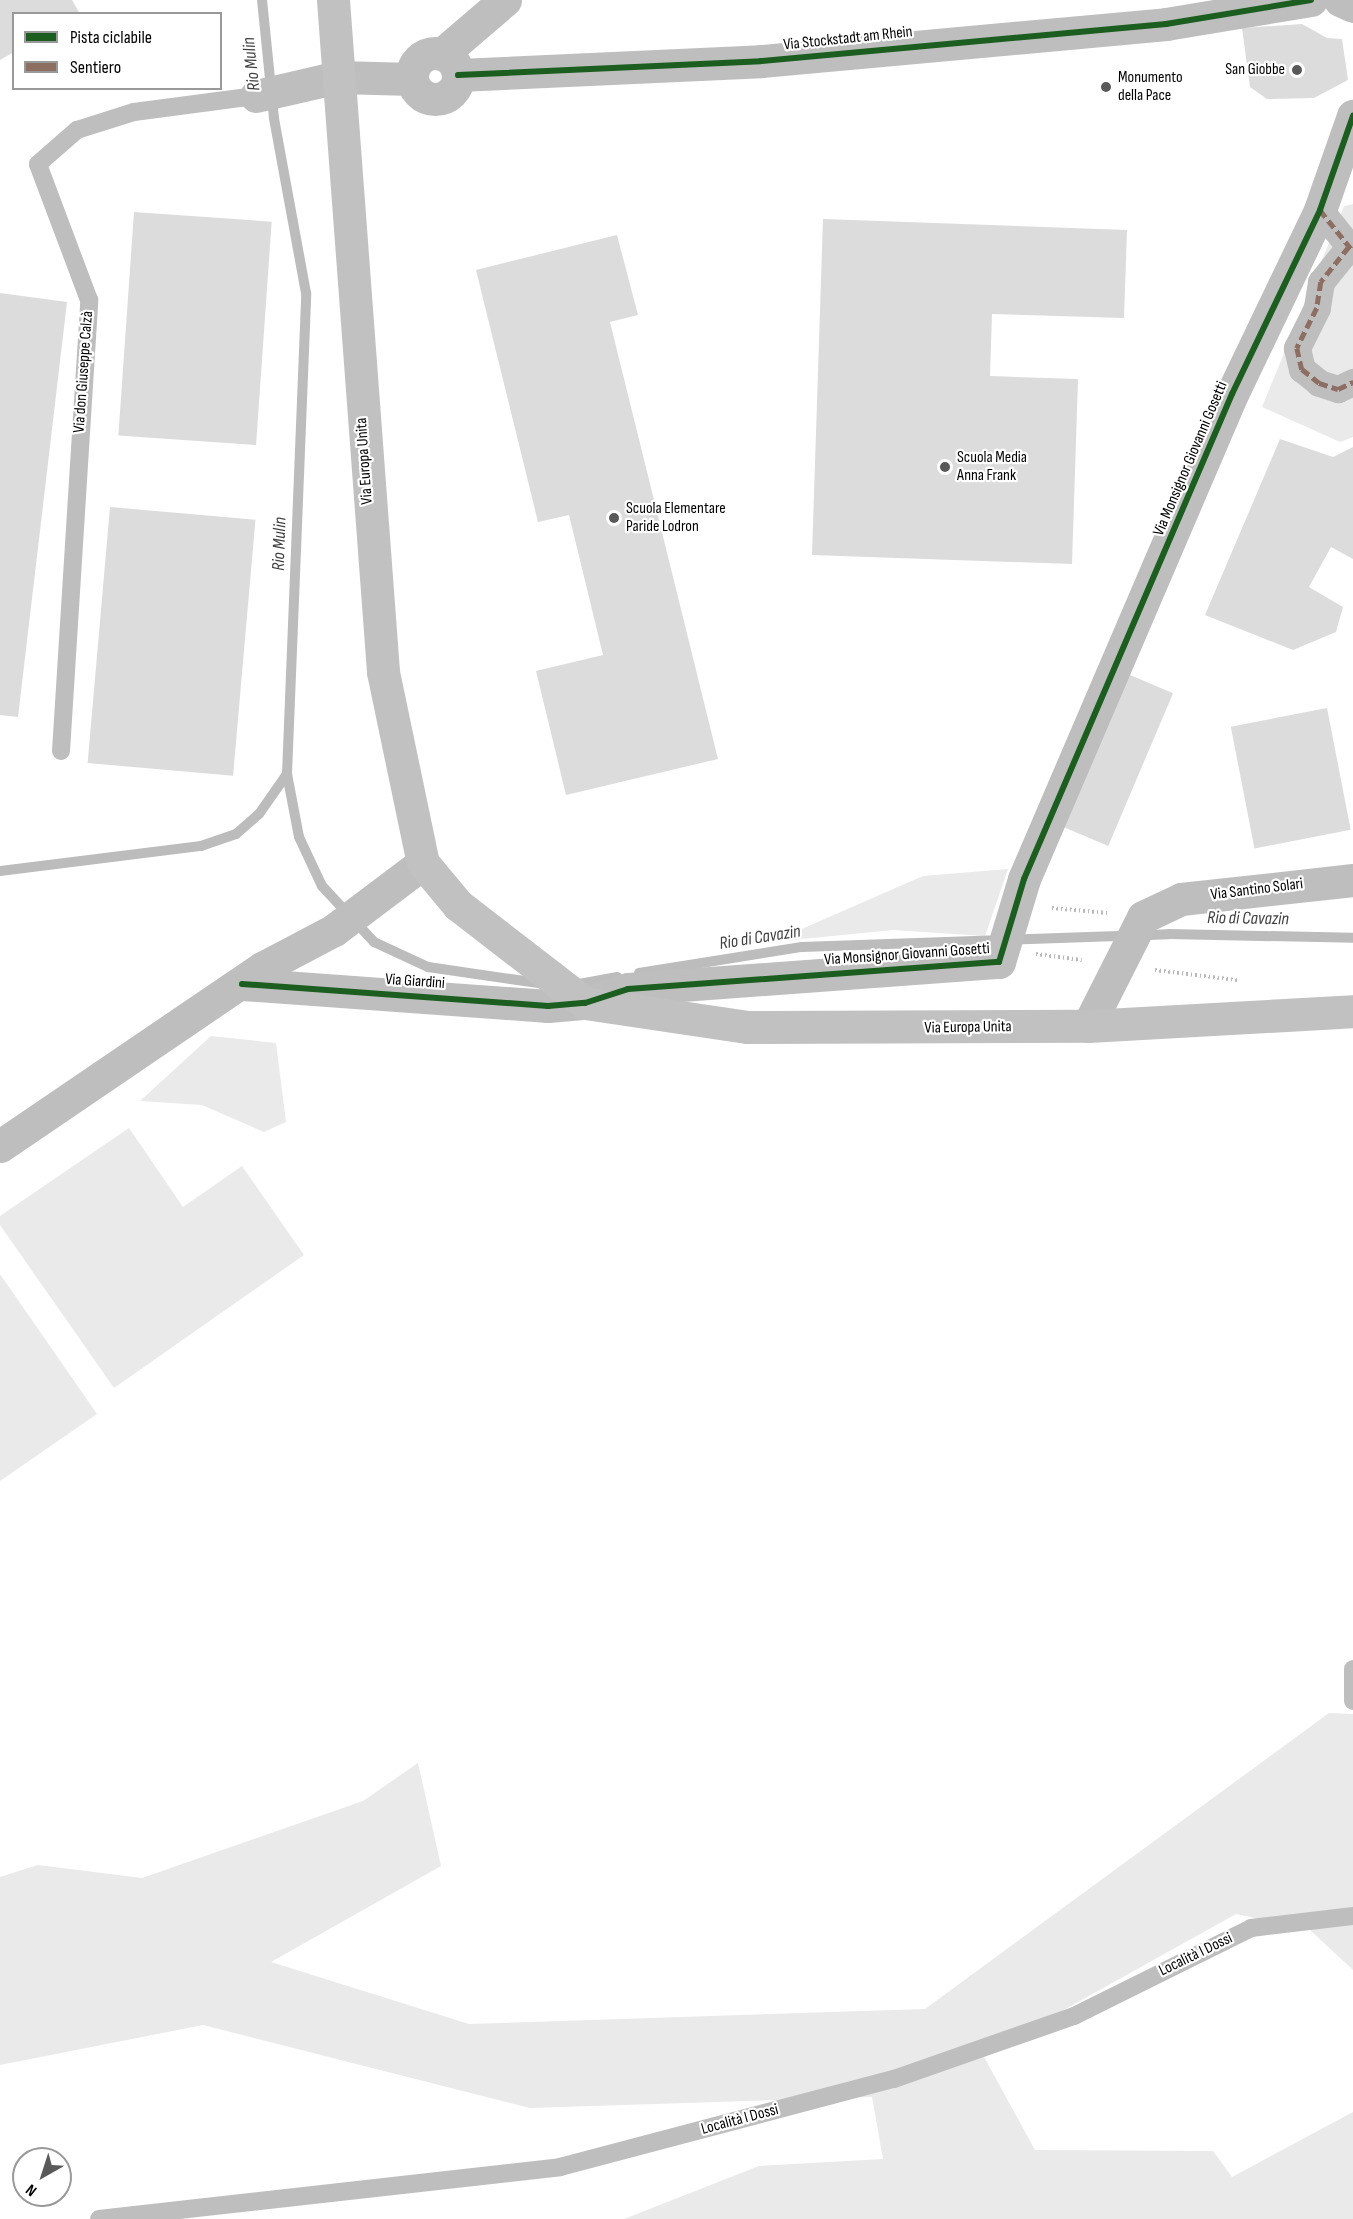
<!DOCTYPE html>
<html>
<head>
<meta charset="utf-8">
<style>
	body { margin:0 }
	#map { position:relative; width:1353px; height:2219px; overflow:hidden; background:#fff; font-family:"Sofia Sans Condensed",sans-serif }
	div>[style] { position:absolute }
	.green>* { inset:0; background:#eaeaea }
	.stream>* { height:10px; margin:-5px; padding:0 5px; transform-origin:5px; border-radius:5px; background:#bcbcbc }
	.building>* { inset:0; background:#dcdcdc; transform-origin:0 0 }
	.path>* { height:4px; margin-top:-2px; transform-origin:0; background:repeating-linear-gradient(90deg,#b8b8b8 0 1.5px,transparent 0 4.5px) }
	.service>* { height:18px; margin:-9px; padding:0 9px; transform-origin:9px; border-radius:9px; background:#bebebe }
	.pedestrian>* { height:27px; margin:-13.5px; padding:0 13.5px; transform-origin:13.5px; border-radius:13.5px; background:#bebebe }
	.minor>* { height:33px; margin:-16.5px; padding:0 16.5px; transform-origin:16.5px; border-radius:16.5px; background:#bebebe }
	.minor>.ring { margin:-16.5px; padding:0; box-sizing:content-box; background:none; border:33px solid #bebebe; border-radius:50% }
	.secondary>* { height:33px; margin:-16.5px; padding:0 16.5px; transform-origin:16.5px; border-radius:16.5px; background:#c1c1c1 }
	.quiet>* { height:4.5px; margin-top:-2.25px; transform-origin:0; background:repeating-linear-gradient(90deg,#8d6e63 0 9px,transparent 0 13.5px) }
	.cycleway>* { height:6px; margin:-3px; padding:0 3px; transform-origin:3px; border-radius:3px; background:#1b5e20 }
	.dots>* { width:16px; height:16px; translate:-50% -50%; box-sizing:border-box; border:3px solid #fff; border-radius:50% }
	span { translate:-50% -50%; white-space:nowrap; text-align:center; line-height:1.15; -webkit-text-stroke:4.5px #fff; paint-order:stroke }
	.street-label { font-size:16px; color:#000 }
	.poi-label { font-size:16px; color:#000 }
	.right { translate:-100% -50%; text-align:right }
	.left { translate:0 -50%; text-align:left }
	.water-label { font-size:18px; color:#404040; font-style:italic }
	.legend { position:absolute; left:12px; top:12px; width:210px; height:78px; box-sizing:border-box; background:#fff; border:2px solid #999; margin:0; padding:8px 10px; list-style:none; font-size:18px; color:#000 }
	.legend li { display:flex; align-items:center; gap:12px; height:30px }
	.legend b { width:30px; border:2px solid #999 }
	.north { position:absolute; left:12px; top:2147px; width:60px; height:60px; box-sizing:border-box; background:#fff; border:2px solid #999; border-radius:50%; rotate:219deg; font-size:16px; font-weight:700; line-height:24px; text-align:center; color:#000 }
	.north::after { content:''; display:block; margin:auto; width:21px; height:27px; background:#595959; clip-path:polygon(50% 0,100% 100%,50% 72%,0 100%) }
</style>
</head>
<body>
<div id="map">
	<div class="green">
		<i style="clip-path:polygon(1353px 204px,1353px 437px,1340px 442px,1262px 407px,1344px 206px)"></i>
		<i style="clip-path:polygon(1008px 869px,985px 936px,893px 930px,772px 942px,923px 876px)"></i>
		<i style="clip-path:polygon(211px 1036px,276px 1043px,286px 1122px,264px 1132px,202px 1105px,140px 1101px)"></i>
		<i style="clip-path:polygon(129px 1128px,183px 1207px,242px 1166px,304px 1255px,114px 1388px,0 1225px,0 1216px)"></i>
		<i style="clip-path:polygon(0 1274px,97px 1414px,0 1481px)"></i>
		<i style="clip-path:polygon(1329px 1713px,1353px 1714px,1353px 1970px,1310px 1930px,1236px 1914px,983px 2055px,1035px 2150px,1213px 2151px,1232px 2177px,1353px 2112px,1353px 2219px,624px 2219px,759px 2166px,883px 2159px,872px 2097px,530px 2108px,203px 2025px,0 2065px,0 1877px,38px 1865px,142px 1878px,363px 1801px,418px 1763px,441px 1866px,271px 1962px,469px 2024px,925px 2009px)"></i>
	</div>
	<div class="stream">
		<i style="left:287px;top:774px;width:64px;rotate:79.2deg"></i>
		<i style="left:299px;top:837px;width:54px;rotate:64.9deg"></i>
		<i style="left:322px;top:886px;width:76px;rotate:47.1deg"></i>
		<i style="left:374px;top:942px;width:60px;rotate:24.8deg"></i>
		<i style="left:428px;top:967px;width:117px;rotate:8.3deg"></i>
		<i style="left:0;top:871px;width:203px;rotate:-7.1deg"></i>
		<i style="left:201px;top:846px;width:37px;rotate:-19deg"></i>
		<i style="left:236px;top:834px;width:30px;rotate:-41deg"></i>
		<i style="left:259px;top:814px;width:49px;rotate:-55deg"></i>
		<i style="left:287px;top:774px;width:481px;rotate:-87.7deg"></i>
		<i style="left:306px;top:293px;width:178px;rotate:-100.4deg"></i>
		<i style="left:274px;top:118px;width:119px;rotate:-95.8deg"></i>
		<i style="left:639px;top:973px;width:165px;rotate:-9.1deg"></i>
		<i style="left:802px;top:947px;width:367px;rotate:-2deg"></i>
		<i style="left:1169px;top:934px;width:184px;rotate:1.2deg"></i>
		<i style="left:574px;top:985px;width:44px;rotate:-10.5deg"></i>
	</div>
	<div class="building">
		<i style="clip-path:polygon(0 0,72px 0,80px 14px,14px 14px,14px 52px,0 60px)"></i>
		<i style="clip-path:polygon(1302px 24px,1327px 38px,1342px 39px,1348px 80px,1314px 98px,1267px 99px,1250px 87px,1242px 28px)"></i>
		<i style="left:134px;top:212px;width:138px;height:224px;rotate:4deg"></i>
		<i style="clip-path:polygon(823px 219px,1127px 230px,1124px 318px,992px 314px,990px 376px,1078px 379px,1072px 564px,812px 555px)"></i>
		<i style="clip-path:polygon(617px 235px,638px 315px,610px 322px,718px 759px,566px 795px,536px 671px,603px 655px,569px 515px,538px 522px,476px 270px)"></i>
		<i style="clip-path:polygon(0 293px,67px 302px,18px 717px,0 715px)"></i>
		<i style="clip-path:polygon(1280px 439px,1333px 457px,1353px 447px,1353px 559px,1331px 547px,1309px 587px,1343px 607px,1336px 632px,1293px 650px,1205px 615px)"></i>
		<i style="left:110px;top:507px;width:146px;height:257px;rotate:5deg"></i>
		<i style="left:1116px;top:669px;width:62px;height:166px;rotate:23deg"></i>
		<i style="left:1327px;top:708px;width:124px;height:98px;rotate:79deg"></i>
	</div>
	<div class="path">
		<i style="left:1052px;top:908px;width:56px;rotate:5.1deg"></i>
		<i style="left:1036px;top:954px;width:46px;rotate:7.4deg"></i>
		<i style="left:1155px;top:970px;width:83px;rotate:7deg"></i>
	</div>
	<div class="service">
		<i style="left:61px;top:751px;width:452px;rotate:-86.4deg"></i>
		<i style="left:89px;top:300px;width:145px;rotate:-110.6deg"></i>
		<i style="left:38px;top:164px;width:52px;rotate:-41.1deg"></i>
		<i style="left:77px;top:130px;width:60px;rotate:-17.5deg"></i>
		<i style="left:134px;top:112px;width:123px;rotate:-7.5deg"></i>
		<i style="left:1353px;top:1669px;width:32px;rotate:90deg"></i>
		<i style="left:99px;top:2219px;width:464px;rotate:-6.4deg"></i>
		<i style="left:560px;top:2167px;width:345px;rotate:-14.8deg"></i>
		<i style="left:894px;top:2079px;width:191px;rotate:-19.3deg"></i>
		<i style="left:1074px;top:2016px;width:198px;rotate:-26.4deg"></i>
		<i style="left:1251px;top:1928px;width:103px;rotate:-6.7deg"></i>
	</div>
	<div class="pedestrian">
		<i style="left:1320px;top:210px;width:53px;rotate:51.2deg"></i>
		<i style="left:1349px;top:247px;width:45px;rotate:128.7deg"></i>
		<i style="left:1321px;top:282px;width:26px;rotate:99deg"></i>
		<i style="left:1317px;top:308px;width:45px;rotate:116.6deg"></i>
		<i style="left:1297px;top:348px;width:22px;rotate:77deg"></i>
		<i style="left:1302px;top:369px;width:22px;rotate:39deg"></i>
		<i style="left:1319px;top:383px;width:20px;rotate:18deg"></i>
		<i style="left:1338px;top:389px;width:17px;rotate:-25deg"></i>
	</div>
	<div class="minor">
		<i style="left:1340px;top:0;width:14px;rotate:25deg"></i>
		<i class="ring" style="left:412px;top:53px;width:13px;height:13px"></i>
		<i style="left:442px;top:54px;width:83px;rotate:-40.6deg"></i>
		<i style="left:458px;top:75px;width:303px;rotate:-2.6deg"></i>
		<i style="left:761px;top:61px;width:407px;rotate:-5.2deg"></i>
		<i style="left:1166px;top:24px;width:147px;rotate:-9.4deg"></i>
		<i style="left:256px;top:96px;width:84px;rotate:-13deg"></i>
		<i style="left:338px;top:77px;width:74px;rotate:1.5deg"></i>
		<i style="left:242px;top:984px;width:307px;rotate:4.1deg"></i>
		<i style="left:548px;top:1006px;width:37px;rotate:-5deg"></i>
		<i style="left:585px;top:1003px;width:45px;rotate:-18deg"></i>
		<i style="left:628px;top:989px;width:372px;rotate:-4.2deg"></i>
		<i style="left:999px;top:962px;width:87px;rotate:-73.2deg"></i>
		<i style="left:1024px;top:879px;width:528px;rotate:-66.79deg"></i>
		<i style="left:1232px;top:394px;width:204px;rotate:-64.4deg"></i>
		<i style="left:1320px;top:210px;width:100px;rotate:-70.7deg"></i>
		<i style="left:1088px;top:1026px;width:122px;rotate:-63.2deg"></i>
		<i style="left:1143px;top:917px;width:42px;rotate:-25.3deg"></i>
		<i style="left:1181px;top:899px;width:173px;rotate:-6.3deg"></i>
		<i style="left:0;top:1146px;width:317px;rotate:-34.2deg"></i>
		<i style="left:262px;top:968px;width:81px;rotate:-27.8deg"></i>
		<i style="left:334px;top:930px;width:111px;rotate:-37deg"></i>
	</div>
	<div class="secondary">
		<i style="left:333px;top:0;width:674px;rotate:85.74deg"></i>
		<i style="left:383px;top:672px;width:195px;rotate:78.2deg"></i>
		<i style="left:423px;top:863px;width:55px;rotate:50.2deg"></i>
		<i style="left:458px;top:905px;width:160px;rotate:37.7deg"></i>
		<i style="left:585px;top:1003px;width:165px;rotate:8.4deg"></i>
		<i style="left:748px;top:1027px;width:340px;rotate:-0.2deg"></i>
		<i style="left:1088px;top:1026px;width:265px;rotate:-3.2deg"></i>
	</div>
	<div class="quiet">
		<i style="left:1320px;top:210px;width:53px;rotate:51.2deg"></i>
		<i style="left:1349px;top:247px;width:45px;rotate:128.7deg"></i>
		<i style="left:1321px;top:282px;width:26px;rotate:99deg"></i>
		<i style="left:1317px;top:308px;width:45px;rotate:116.6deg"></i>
		<i style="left:1297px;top:348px;width:22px;rotate:77deg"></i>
		<i style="left:1302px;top:369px;width:22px;rotate:39deg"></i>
		<i style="left:1319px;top:383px;width:20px;rotate:18deg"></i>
		<i style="left:1338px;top:389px;width:17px;rotate:-25deg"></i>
	</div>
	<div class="cycleway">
		<i style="left:458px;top:75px;width:303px;rotate:-2.6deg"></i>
		<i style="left:761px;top:61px;width:407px;rotate:-5.2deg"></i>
		<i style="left:1166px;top:24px;width:147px;rotate:-9.4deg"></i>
		<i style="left:242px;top:984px;width:307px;rotate:4.1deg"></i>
		<i style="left:548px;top:1006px;width:37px;rotate:-5deg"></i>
		<i style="left:585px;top:1003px;width:45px;rotate:-18deg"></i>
		<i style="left:628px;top:989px;width:372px;rotate:-4.2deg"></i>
		<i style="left:999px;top:962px;width:87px;rotate:-73.2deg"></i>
		<i style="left:1024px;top:879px;width:528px;rotate:-66.79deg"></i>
		<i style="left:1232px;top:394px;width:204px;rotate:-64.4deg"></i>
		<i style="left:1320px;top:210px;width:100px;rotate:-70.7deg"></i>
	</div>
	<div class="dots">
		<i style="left:1297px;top:70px;background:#595959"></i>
		<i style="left:1106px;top:87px;background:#595959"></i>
		<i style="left:945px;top:467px;background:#595959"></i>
		<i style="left:614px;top:518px;background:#595959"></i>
	</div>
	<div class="street-label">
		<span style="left:848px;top:39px;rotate:-6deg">Via Stockstadt am Rhein</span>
		<span style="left:84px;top:372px;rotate:-86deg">Via don Giuseppe Calzà</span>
		<span style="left:1191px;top:459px;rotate:-67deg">Via Monsignor Giovanni Gosetti</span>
		<span style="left:365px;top:461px;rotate:-94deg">Via Europa Unita</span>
		<span style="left:1257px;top:890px;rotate:-7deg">Via Santino Solari</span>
		<span style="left:907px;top:955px;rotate:-4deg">Via Monsignor Giovanni Gosetti</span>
		<span style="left:415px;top:982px;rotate:4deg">Via Giardini</span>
		<span style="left:968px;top:1028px;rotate:-1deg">Via Europa Unita</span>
		<span style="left:1196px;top:1955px;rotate:-26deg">Località I Dossi</span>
		<span style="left:740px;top:2120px;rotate:-15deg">Località I Dossi</span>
	</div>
	<div class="poi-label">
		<span class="right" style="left:1285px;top:70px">San Giobbe</span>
		<span class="left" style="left:1118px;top:87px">Monumento<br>della Pace</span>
		<span class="left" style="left:957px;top:467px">Scuola Media<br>Anna Frank</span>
		<span class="left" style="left:626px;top:518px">Scuola Elementare<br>Paride Lodron</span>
	</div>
	<div class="water-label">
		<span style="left:252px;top:64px;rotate:-96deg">Rio Mulin</span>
		<span style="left:280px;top:544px;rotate:-88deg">Rio Mulin</span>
		<span style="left:1248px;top:919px;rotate:1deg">Rio di Cavazin</span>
		<span style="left:760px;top:938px;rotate:-9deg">Rio di Cavazin</span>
	</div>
	<ul class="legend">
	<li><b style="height:8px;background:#1b5e20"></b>Pista ciclabile</li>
	<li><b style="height:8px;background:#8d6e63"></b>Sentiero</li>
	</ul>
	<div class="north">N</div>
</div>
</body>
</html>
